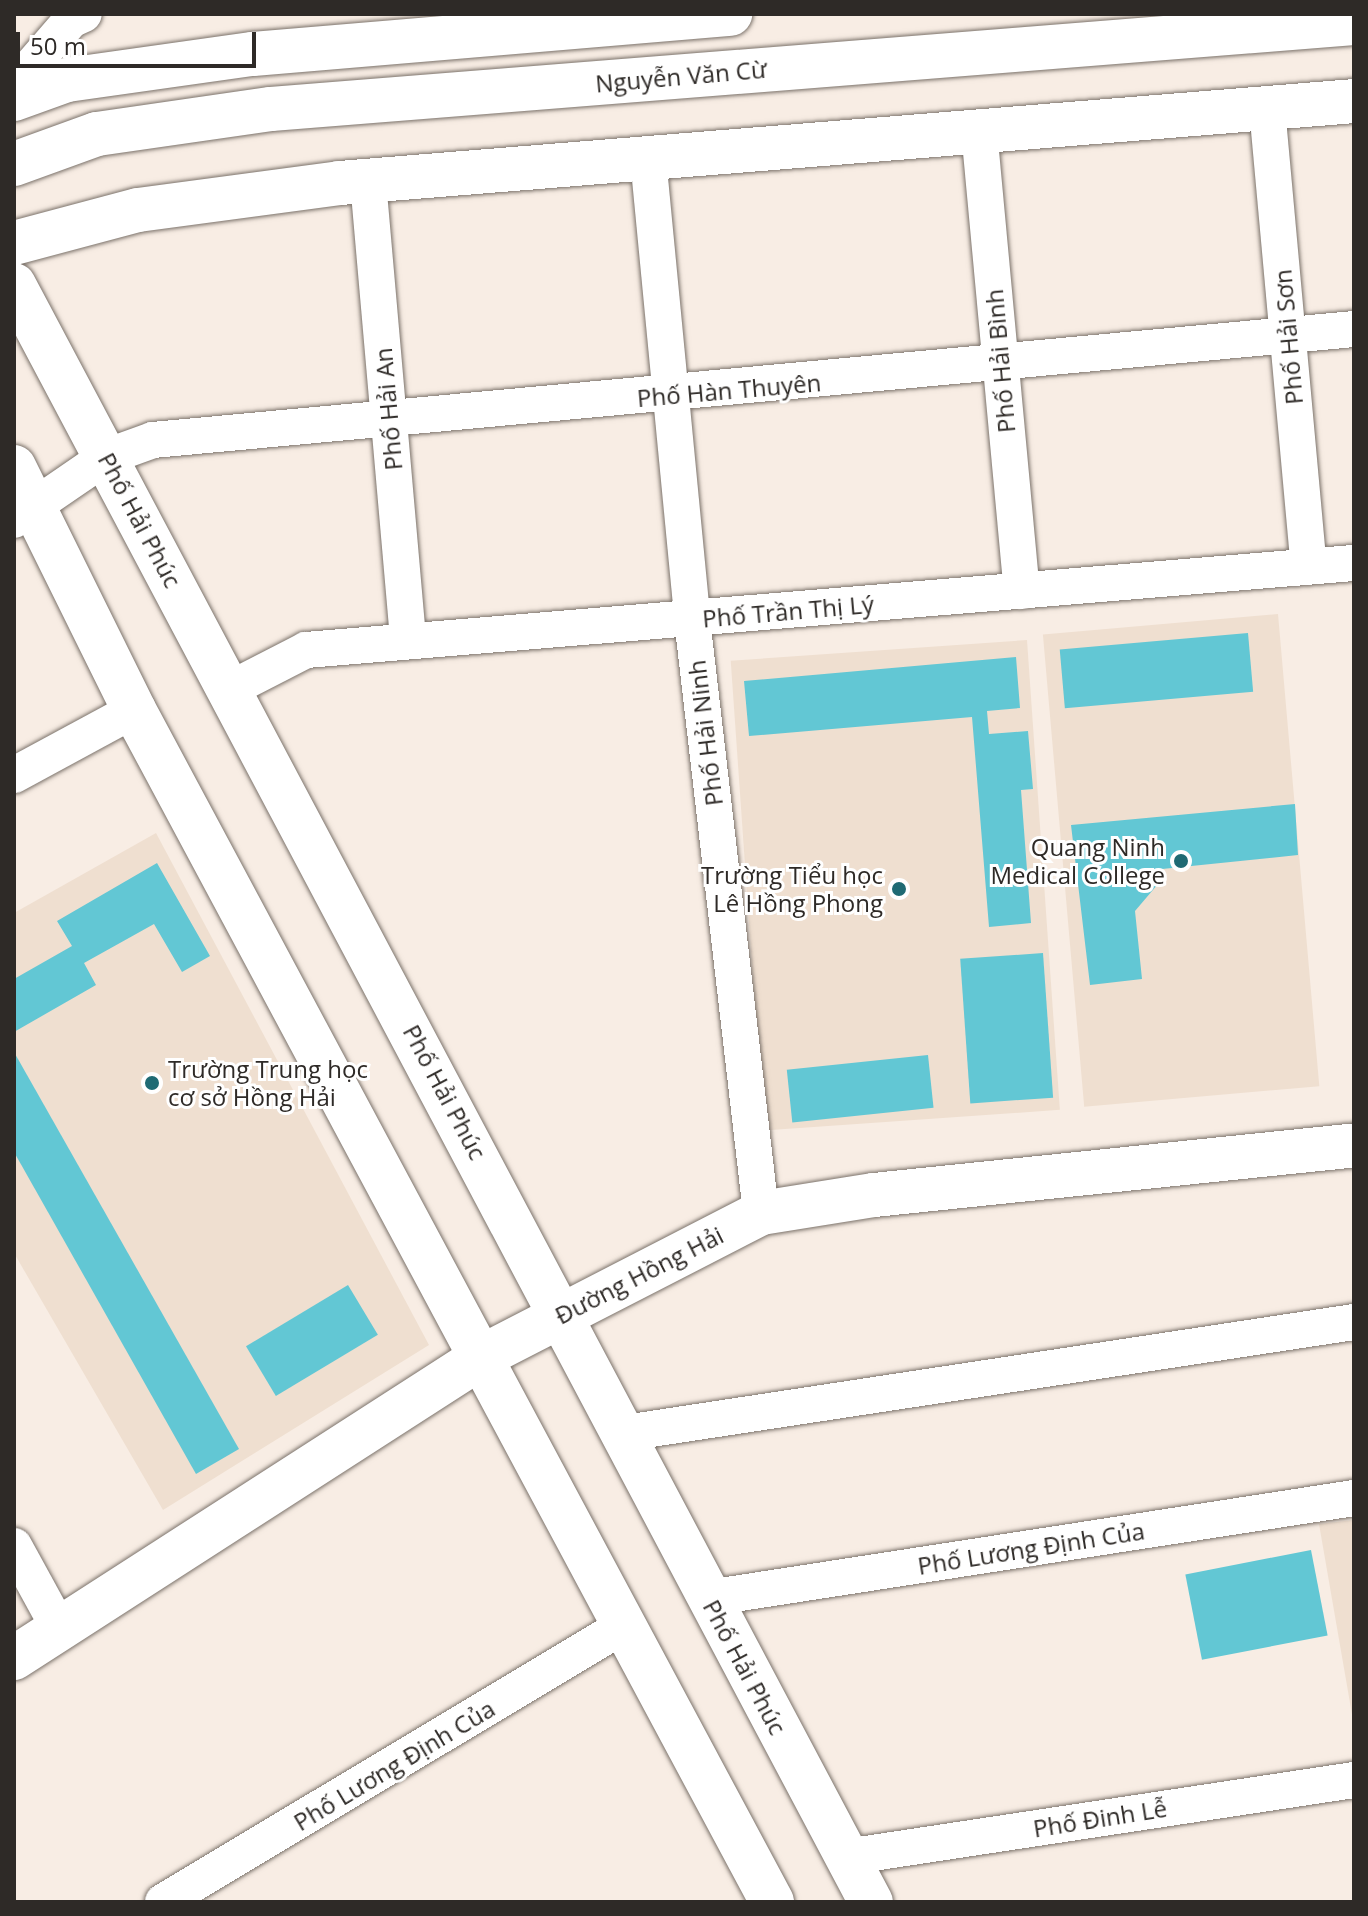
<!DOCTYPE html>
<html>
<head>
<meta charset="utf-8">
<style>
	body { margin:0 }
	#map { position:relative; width:1368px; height:1916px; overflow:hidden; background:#f8ede4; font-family:"Open Sans",sans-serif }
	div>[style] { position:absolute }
	.built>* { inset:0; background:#efdfd0; transform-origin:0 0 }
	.building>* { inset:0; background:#62c7d4; transform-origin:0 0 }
	.roads { filter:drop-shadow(0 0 2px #7b726a) drop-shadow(0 0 2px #7b726a) }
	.minor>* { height:36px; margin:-18px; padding:0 18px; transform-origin:18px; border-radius:18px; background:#fff }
	.tertiary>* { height:44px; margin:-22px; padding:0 22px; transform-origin:22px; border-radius:22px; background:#fff }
	.primary>* { height:44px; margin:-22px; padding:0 22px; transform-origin:22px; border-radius:22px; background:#fff }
	.dots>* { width:22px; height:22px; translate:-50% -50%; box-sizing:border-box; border:4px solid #fff; border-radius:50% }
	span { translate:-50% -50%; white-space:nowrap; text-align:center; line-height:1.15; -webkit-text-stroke:6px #fff; paint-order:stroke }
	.street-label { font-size:24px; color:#2e2a27 }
	.poi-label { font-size:24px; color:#2e2a27 }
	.right { translate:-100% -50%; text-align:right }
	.left { translate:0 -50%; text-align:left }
	.frame { position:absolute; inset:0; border:16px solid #2e2a27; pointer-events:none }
	.scale { position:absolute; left:16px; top:32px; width:240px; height:36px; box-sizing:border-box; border:4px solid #2e2a27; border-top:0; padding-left:10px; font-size:24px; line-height:28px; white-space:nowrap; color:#2e2a27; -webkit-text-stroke:6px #fff; paint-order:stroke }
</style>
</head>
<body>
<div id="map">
	<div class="built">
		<i style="left:1278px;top:614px;width:474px;height:236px;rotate:85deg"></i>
		<i style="left:1027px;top:640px;width:471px;height:297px;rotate:86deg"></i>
		<i style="clip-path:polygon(156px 833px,429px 1345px,163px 1510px,14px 1253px,14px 913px)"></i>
		<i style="clip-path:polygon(1354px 1520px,1354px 1726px,1319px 1524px)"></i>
	</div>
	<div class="building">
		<i style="left:1248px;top:633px;width:59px;height:189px;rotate:85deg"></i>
		<i style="clip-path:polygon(1016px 657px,1020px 708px,987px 711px,989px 734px,1028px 731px,1033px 789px,1021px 790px,1031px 923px,989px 927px,972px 717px,749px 736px,744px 681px)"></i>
		<i style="clip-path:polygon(1295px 804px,1298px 855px,1162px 869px,1158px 884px,1135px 911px,1142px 979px,1090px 985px,1071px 825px)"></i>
		<i style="clip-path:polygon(157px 863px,210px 956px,182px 972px,154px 924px,84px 963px,96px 985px,14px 1032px,14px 979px,72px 946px,57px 921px)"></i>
		<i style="left:1043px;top:953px;width:145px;height:83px;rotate:86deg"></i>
		<i style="clip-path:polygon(14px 1052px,239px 1449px,196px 1474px,14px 1152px)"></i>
		<i style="left:928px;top:1055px;width:53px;height:142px;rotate:84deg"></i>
		<i style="left:348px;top:1285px;width:58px;height:119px;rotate:59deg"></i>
		<i style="left:1311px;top:1550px;width:87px;height:128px;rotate:79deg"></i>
	</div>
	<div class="roads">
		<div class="minor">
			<i style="left:14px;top:86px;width:87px;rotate:-49.2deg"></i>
			<i style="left:71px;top:20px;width:14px;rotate:-25deg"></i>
			<i style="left:1267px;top:108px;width:460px;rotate:84.8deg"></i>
			<i style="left:979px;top:130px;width:463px;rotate:84.7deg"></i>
			<i style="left:648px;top:158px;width:463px;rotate:84.5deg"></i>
			<i style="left:692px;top:619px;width:598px;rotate:83.37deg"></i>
			<i style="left:368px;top:181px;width:459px;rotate:85deg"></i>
			<i style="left:14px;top:520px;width:112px;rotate:-34.4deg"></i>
			<i style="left:106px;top:457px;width:50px;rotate:-19.9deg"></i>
			<i style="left:153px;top:440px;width:1206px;rotate:-5.28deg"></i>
			<i style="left:230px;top:689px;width:85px;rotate:-27.2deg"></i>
			<i style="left:306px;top:650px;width:1052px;rotate:-4.75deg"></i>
			<i style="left:14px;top:775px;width:136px;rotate:-28.4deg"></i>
			<i style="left:625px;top:1433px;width:737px;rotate:-8.66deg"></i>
			<i style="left:14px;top:1546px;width:96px;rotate:61.3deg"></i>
			<i style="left:708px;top:1598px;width:654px;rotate:-8.8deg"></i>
			<i style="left:846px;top:1857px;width:514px;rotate:-8.62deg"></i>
			<i style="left:163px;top:1902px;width:536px;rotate:-30.96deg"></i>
		</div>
		<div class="tertiary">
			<i style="left:14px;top:243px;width:128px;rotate:-14.9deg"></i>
			<i style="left:138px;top:210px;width:204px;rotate:-7.6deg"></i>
			<i style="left:340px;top:183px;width:1017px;rotate:-4.62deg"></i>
			<i style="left:14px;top:285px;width:1830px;rotate:62.08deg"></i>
			<i style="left:14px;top:467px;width:271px;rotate:63.7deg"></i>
			<i style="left:134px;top:710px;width:1352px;rotate:61.84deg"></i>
			<i style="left:14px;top:1658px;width:558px;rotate:-32.78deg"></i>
			<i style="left:483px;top:1356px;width:313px;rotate:-27.2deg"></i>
			<i style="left:761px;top:1213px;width:114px;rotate:-9.1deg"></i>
			<i style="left:874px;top:1195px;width:483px;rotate:-5.9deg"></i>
		</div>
		<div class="primary">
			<i style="left:14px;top:99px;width:56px;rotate:-19.7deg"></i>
			<i style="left:67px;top:80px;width:188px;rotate:-8deg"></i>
			<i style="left:253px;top:54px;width:479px;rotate:-4.8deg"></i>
			<i style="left:14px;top:164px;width:88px;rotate:-19.9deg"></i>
			<i style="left:97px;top:134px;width:176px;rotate:-8.2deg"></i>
			<i style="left:271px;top:109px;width:1086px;rotate:-4.54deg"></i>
		</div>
	</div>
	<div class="dots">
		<i style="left:1181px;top:861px;background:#1f6a73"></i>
		<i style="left:899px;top:889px;background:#1f6a73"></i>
		<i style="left:152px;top:1083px;background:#1f6a73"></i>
	</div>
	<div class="street-label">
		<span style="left:681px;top:76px;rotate:-5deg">Nguyễn Văn Cừ</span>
		<span style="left:1288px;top:337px;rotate:-95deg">Phố Hải Sơn</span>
		<span style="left:1000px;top:361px;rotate:-95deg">Phố Hải Bình</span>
		<span style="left:729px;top:390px;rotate:-5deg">Phố Hàn Thuyên</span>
		<span style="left:388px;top:409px;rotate:-95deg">Phố Hải An</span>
		<span style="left:140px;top:520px;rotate:62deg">Phố Hải Phúc</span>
		<span style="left:788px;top:611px;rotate:-5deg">Phố Trần Thị Lý</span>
		<span style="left:705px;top:733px;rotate:-97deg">Phố Hải Ninh</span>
		<span style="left:445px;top:1092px;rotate:62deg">Phố Hải Phúc</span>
		<span style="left:639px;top:1275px;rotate:-27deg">Đường Hồng Hải</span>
		<span style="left:1031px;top:1548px;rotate:-9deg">Phố Lương Định Của</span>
		<span style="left:745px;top:1667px;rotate:62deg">Phố Hải Phúc</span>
		<span style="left:394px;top:1765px;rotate:-31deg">Phố Lương Định Của</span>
		<span style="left:1100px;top:1818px;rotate:-9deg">Phố Đinh Lễ</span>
	</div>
	<div class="poi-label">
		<span class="right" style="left:1165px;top:861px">Quang Ninh<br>Medical College</span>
		<span class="right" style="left:883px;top:889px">Trường Tiểu học<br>Lê Hồng Phong</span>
		<span class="left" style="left:168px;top:1083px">Trường Trung học<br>cơ sở Hồng Hải</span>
	</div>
	<div class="frame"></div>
	<div class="scale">50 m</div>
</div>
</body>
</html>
